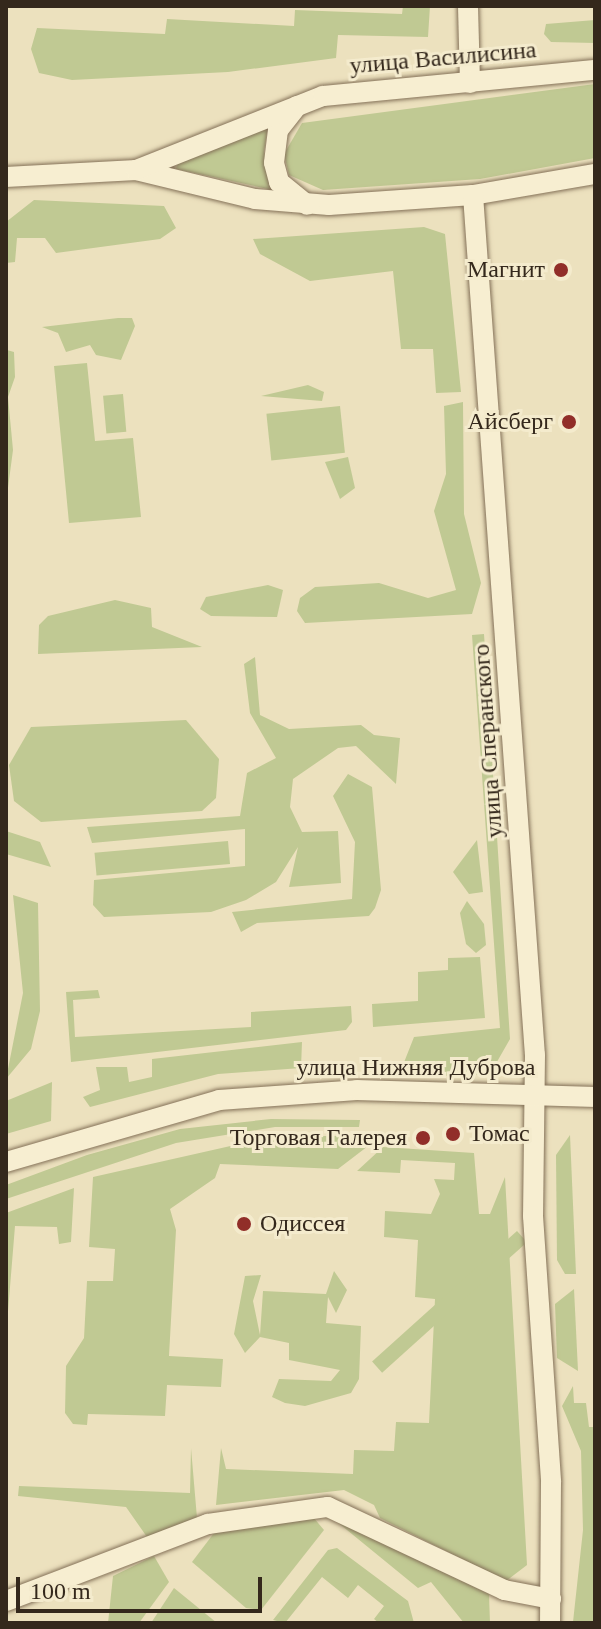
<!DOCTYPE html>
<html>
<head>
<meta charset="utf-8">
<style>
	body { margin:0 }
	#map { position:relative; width:601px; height:1629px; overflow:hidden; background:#ece1be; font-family:"Times New Roman",serif }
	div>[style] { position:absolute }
	.green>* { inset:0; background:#c0c993; transform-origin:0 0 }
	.roads { filter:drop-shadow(0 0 2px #847158) drop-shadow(0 0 2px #847158) }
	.minor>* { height:20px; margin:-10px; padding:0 10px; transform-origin:10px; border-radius:10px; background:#f7eed1 }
	.dots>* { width:22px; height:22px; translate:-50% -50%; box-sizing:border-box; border:4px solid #f4ebcd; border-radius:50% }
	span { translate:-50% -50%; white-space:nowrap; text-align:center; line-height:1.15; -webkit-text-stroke:6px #f4ebcd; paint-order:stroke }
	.street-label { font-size:24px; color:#34281c }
	.poi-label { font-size:24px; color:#34281c }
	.right { translate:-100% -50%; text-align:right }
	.left { translate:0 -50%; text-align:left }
	.frame { position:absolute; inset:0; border:8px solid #34281c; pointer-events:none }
	.scale { position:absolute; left:16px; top:1577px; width:246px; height:36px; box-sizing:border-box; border:4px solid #34281c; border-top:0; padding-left:10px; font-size:24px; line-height:28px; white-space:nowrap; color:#34281c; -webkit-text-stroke:6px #f4ebcd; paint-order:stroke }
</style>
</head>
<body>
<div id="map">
	<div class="green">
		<i style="clip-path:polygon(403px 6px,430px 6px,428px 37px,338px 35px,336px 58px,228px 72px,72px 80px,39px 73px,31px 49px,37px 28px,165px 34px,167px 19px,294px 26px,295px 10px,402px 14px)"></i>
		<i style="clip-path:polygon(595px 20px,595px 43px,551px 42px,544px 34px,546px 24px)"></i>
		<i style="clip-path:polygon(595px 84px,595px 158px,480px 179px,323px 190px,289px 175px,284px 154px,302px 123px)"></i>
		<i style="clip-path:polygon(268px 127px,264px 152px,273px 190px,176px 169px,178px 161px)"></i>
		<i style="clip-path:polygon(34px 200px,164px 206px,176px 228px,160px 239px,56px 253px,45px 238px,17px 238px,15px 262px,6px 263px,6px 222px)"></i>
		<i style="clip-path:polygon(424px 227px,445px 234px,461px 392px,436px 393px,433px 349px,401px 349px,393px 271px,310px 281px,260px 254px,253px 239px)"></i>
		<i style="clip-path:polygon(118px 318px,132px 318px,135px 326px,121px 360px,96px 355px,90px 345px,66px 352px,58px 333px,42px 327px)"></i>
		<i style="clip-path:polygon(7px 350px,14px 352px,15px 377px,8px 397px,13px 450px,6px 503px)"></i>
		<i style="clip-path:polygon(87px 363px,95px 441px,133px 438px,141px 517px,69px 523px,54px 366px)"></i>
		<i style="clip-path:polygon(308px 385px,324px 392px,322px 401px,261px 396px)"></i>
		<i style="left:123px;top:394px;width:38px;height:20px;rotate:85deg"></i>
		<i style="clip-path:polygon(463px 402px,464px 514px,481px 583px,472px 614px,305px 623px,297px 611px,300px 598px,315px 587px,379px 583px,428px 598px,456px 590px,434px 511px,446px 474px,444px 406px)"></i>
		<i style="left:340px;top:406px;width:47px;height:74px;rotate:84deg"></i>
		<i style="clip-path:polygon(348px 457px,355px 488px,340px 499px,325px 462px)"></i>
		<i style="clip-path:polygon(268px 585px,283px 590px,277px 617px,211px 616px,200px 609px,206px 597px)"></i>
		<i style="clip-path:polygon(115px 600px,151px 608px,152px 627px,202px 647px,38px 654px,39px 625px,48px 616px)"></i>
		<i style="clip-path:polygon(484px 634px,510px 1039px,490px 1074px,441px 1076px,401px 1070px,414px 1037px,500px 1028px,472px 635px)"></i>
		<i style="clip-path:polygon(255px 657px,260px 715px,289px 729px,361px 725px,374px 735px,400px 738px,396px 784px,356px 746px,338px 748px,293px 779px,290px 807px,302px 832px,338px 831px,341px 883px,289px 887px,298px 847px,276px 882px,246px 900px,211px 912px,104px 917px,93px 905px,94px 880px,245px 866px,245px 829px,92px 843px,87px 827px,240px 816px,247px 773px,276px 758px,250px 713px,244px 664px)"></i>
		<i style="clip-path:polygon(186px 720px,219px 759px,216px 798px,202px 811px,41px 822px,14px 801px,9px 765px,31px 727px)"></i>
		<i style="clip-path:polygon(348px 774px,372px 787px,381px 890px,375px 908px,369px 916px,257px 923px,241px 932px,232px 912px,352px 899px,355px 842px,333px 796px)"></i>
		<i style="clip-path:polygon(6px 831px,40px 842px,51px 867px,6px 854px)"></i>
		<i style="clip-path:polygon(477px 840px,483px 892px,469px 894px,453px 872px)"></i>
		<i style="left:228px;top:841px;width:23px;height:134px;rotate:85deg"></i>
		<i style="clip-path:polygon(13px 895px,38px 903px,40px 1011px,31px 1049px,6px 1079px,23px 993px)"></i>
		<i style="clip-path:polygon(467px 901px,484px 924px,486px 945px,476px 953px,466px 944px,460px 913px)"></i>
		<i style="clip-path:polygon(480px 957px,485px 1018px,373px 1027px,372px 1004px,418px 1001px,418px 972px,448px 970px,448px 958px)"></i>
		<i style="clip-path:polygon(98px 990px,100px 998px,73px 1000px,75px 1037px,251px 1027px,251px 1012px,351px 1006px,352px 1022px,346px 1030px,71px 1062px,66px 992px)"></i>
		<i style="clip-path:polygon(302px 1042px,301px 1068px,218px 1074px,90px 1107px,83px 1097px,100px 1090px,96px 1067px,127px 1067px,129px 1082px,152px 1077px,152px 1059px)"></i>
		<i style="clip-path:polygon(52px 1082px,51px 1121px,6px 1134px,6px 1101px)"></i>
		<i style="clip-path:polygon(271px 1119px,360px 1120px,359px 1127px,275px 1127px,176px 1143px,6px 1199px,6px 1185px,87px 1155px,180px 1129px)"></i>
		<i style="clip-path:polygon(570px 1135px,576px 1274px,565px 1274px,557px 1260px,556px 1155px)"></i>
		<i style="clip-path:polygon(275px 1136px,367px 1136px,372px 1143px,338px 1169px,220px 1164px,215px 1178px,170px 1209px,176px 1230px,169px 1356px,223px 1359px,221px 1387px,167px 1385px,165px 1416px,88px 1414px,87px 1425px,73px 1424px,65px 1413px,66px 1366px,84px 1338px,87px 1281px,113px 1281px,115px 1249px,89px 1247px,93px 1177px)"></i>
		<i style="clip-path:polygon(383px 1147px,474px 1153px,479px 1214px,490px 1214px,505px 1177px,527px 1565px,506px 1581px,380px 1518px,374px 1505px,344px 1490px,216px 1505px,221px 1448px,226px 1469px,353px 1474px,354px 1450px,394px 1451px,396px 1422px,429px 1423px,435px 1299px,415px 1297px,418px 1240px,384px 1237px,385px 1211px,431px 1214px,440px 1194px,434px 1179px,454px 1180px,455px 1163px,401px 1160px,400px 1173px,357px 1171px)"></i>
		<i style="clip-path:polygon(74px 1188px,71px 1242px,59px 1244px,57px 1227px,15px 1226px,6px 1336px,6px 1213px)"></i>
		<i style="left:517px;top:1231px;width:15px;height:195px;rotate:48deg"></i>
		<i style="clip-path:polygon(334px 1271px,347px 1290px,336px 1313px,328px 1297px,326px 1323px,361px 1326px,359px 1379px,351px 1393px,305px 1406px,285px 1403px,272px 1397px,279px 1379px,331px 1381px,340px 1370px,289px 1360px,289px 1343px,260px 1337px,245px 1353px,234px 1334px,245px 1276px,261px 1275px,253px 1301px,260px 1335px,263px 1291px,326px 1294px)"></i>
		<i style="clip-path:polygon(574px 1289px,578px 1371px,557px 1358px,555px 1304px)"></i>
		<i style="clip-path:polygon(573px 1386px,574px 1403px,586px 1403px,589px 1427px,595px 1427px,595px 1623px,573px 1622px,583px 1530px,581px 1451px,562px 1406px)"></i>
		<i style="clip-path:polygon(191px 1448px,197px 1518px,147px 1537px,126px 1507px,18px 1496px,19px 1486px,190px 1493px)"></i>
		<i style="clip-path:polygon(313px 1517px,324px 1530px,261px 1610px,246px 1608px,192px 1562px,214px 1533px)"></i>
		<i style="clip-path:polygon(336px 1521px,489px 1594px,490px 1623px,464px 1623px,431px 1582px,418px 1588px)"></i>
		<i style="clip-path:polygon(337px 1548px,408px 1601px,414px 1623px,379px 1623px,374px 1619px,384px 1606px,358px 1585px,348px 1598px,322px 1577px,285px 1623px,273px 1620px,328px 1550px)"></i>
		<i style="clip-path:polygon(154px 1556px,169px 1582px,139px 1623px,108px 1623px,113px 1576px)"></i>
		<i style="clip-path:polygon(174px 1588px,217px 1623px,151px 1623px)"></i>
	</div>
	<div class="roads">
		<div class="minor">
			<i style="left:468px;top:6px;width:77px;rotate:88.5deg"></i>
			<i style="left:297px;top:106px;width:31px;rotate:128deg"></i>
			<i style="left:278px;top:130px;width:33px;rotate:97deg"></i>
			<i style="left:274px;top:163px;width:20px;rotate:75deg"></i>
			<i style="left:279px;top:182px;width:36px;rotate:39deg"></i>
			<i style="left:136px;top:170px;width:122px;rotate:13.7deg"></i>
			<i style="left:255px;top:199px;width:74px;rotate:4.6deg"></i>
			<i style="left:329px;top:205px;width:144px;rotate:-4deg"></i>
			<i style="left:473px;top:195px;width:124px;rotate:-9.8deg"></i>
			<i style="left:6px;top:177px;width:130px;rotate:-3.1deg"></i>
			<i style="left:136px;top:170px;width:201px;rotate:-21.6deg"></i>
			<i style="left:323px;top:96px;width:273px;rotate:-5.5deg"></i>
			<i style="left:473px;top:195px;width:862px;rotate:85.88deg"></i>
			<i style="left:535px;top:1055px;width:161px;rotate:90.7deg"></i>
			<i style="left:533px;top:1216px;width:267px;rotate:86.1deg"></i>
			<i style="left:551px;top:1482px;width:141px;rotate:90.4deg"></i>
			<i style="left:6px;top:1162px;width:222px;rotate:-16.2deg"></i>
			<i style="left:219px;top:1100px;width:138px;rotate:-4.1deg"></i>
			<i style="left:357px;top:1090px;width:238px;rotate:1.7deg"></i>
			<i style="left:6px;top:1601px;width:216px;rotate:-20.9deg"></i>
			<i style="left:208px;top:1524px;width:121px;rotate:-8.1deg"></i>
			<i style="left:328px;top:1507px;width:195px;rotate:25.2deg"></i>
			<i style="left:504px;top:1590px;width:48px;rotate:10.8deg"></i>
		</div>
	</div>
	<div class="dots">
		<i style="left:561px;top:270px;background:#912e29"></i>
		<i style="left:569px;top:422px;background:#912e29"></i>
		<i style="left:453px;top:1134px;background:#912e29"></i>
		<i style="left:423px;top:1138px;background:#912e29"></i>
		<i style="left:244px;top:1224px;background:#912e29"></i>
	</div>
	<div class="street-label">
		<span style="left:443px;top:58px;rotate:-5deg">улица Василисина</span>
		<span style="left:488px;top:741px;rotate:-94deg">улица Сперанского</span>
		<span style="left:416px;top:1068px">улица Нижняя Дуброва</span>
	</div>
	<div class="poi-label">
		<span class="right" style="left:545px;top:270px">Магнит</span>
		<span class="right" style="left:553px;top:422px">Айсберг</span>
		<span class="left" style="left:469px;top:1134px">Томас</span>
		<span class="right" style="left:407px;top:1138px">Торговая Галерея</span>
		<span class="left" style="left:260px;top:1224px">Одиссея</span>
	</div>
	<div class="frame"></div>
	<div class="scale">100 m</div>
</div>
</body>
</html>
